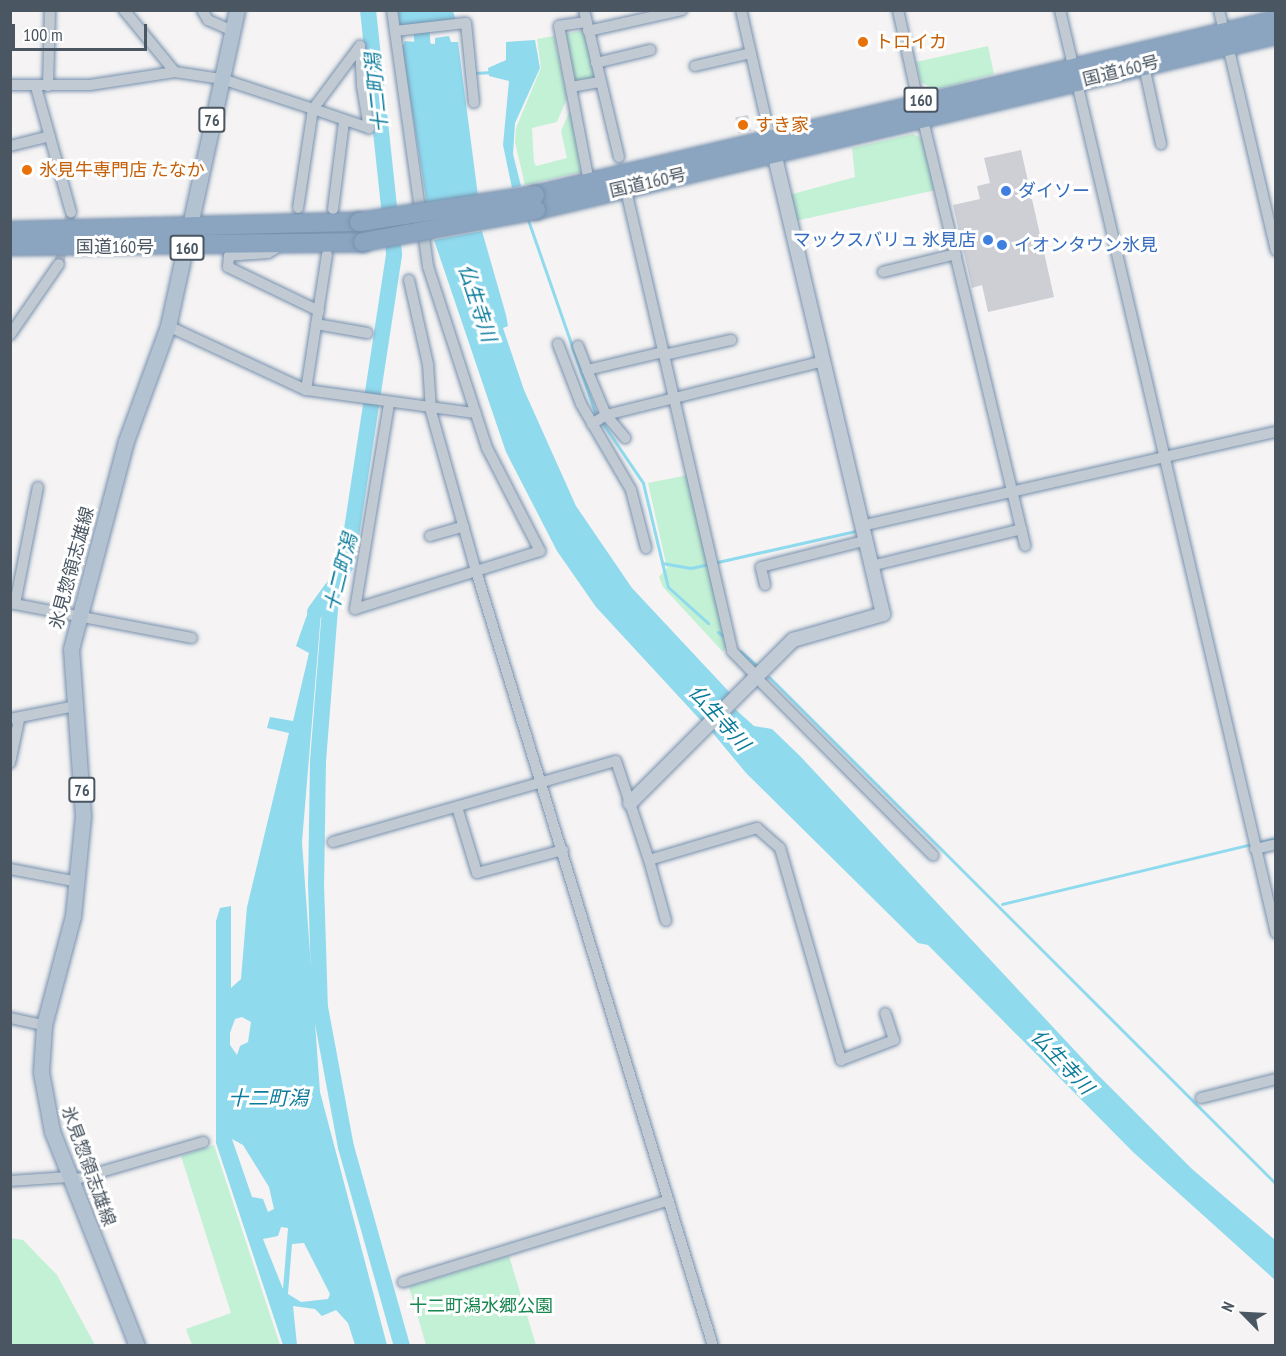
<!DOCTYPE html>
<html>
<head>
<meta charset="utf-8">
<style>
	body { margin:0 }
	#map { position:relative; width:1286px; height:1356px; overflow:hidden; background:#f5f3f3; font-family:"PT Sans Narrow","Noto Sans JP",sans-serif }
	div>[style] { position:absolute }
	.green>* { inset:0; background:#c3f1d5 }
	.water>* { inset:0; background:#90daee }
	.stream>* { height:3px; margin:-1.5px; padding:0 1.5px; transform-origin:1.5px; border-radius:1.5px; background:#90daee }
	.river>* { height:16px; margin:-8px; padding:0 8px; transform-origin:8px; border-radius:8px; background:#90daee }
	.building>* { inset:0; background:#cdcfd5; transform-origin:0 0 }
	.street-tunnel>* { height:10px; margin-top:-5px; transform-origin:0; background:repeating-linear-gradient(90deg,#caccce 0 10px,transparent 0 15px) }
	.roads { filter:drop-shadow(0 0 2px #7690ad) drop-shadow(0 0 2px #7690ad) }
	.street>* { height:10px; margin:-5px; padding:0 5px; transform-origin:5px; border-radius:5px; background:#c1cad2 }
	.secondary>* { height:14px; margin:-7px; padding:0 7px; transform-origin:7px; border-radius:7px; background:#c1cbd6 }
	.primary>* { height:15px; margin:-7.5px; padding:0 7.5px; transform-origin:7.5px; border-radius:7.5px; background:#b3c2d1 }
	.highway>* { height:18px; margin:-9px; padding:0 9px; transform-origin:9px; border-radius:9px; background:#8ba5c1 }
	.bridges { filter:drop-shadow(0 0 2px #7690ad) drop-shadow(0 0 2px #7690ad) }
	.highway-bridge>* { height:18px; margin:-9px; padding:0 9px; transform-origin:9px; border-radius:9px; background:#8ba5c1 }
	.dots>* { width:16px; height:16px; translate:-50% -50%; box-sizing:border-box; border:3px solid #fff; border-radius:50% }
	span { translate:-50% -50%; white-space:nowrap; text-align:center; line-height:1.15; -webkit-text-stroke:6px #fff; paint-order:stroke }
	.shield-label span { padding:2px 4px; background:#fff; border:2px solid; border-radius:4px; -webkit-text-stroke-width:0 }
	.shield-label { font-size:16px; color:#4a5661; font-weight:700 }
	.food-label { font-size:18px; color:#c56008 }
	.left { translate:0 -50%; text-align:left }
	.street-label { font-size:18px; color:#4a5661 }
	.shop-label { font-size:18px; color:#366cbe }
	.right { translate:-100% -50%; text-align:right }
	.park-label { font-size:18px; color:#17864f }
	.water-label { font-size:20px; color:#0c7c9b; font-style:italic }
	.frame { position:absolute; inset:0; border:12px solid #4a5661; pointer-events:none }
	.north { position:absolute; left:1214px; top:1284px; width:60px; height:60px; -webkit-text-stroke:4px #fff; paint-order:stroke; rotate:294deg; font-size:16px; font-weight:700; line-height:24px; text-align:center; color:#4a5661 }
	.north::after { content:''; display:block; margin:auto; width:21px; height:27px; background:#4a5661; clip-path:polygon(50% 0,100% 100%,50% 72%,0 100%) }
	.scale { position:absolute; left:12px; top:24px; width:135px; height:27px; box-sizing:border-box; border:3px solid #4a5661; border-top:0; padding-left:8px; font-size:18px; line-height:21px; white-space:nowrap; color:#4a5661; -webkit-text-stroke:4px #fff; paint-order:stroke }
</style>
</head>
<body>
<div id="map">
	<div class="green">
		<i style="clip-path:polygon(584px 30px,596px 78px,575px 83px,566px 34px)"></i>
		<i style="clip-path:polygon(554px 36px,567px 98px,557px 122px,532px 128px,534px 162px,536px 166px,567px 158px,561px 131px,570px 110px,581px 172px,525px 185px,515px 142px,516px 128px,541px 68px,537px 39px)"></i>
		<i style="clip-path:polygon(988px 46px,994px 74px,942px 88px,932px 89px,921px 82px,916px 62px)"></i>
		<i style="clip-path:polygon(913px 134px,923px 139px,936px 190px,795px 221px,789px 195px,855px 177px,852px 148px)"></i>
		<i style="clip-path:polygon(688px 475px,728px 644px,723px 652px,663px 587px,659px 577px,667px 568px,648px 483px)"></i>
		<i style="clip-path:polygon(214px 1145px,280px 1345px,192px 1345px,186px 1329px,231px 1313px,181px 1156px)"></i>
		<i style="clip-path:polygon(10px 1238px,23px 1240px,57px 1275px,95px 1345px,11px 1345px)"></i>
		<i style="clip-path:polygon(509px 1256px,536px 1345px,426px 1345px,409px 1287px)"></i>
	</div>
	<div class="water">
		<i style="clip-path:polygon(398px 11px,453px 11px,456px 21px,400px 28px)"></i>
		<i style="clip-path:polygon(449px 36px,451px 42px,458px 42px,478px 196px,427px 205px,402px 48px,405px 41px,435px 44px,435px 38px)"></i>
		<i style="clip-path:polygon(535px 40px,540px 68px,515px 123px,513px 154px,521px 186px,512px 188px,503px 145px,509px 81px,489px 76px,488px 68px,506px 60px,506px 42px)"></i>
		<i style="clip-path:polygon(482px 231px,506px 315px,508px 326px,503px 328px,524px 390px,576px 506px,632px 588px,733px 696px,705px 725px,596px 607px,557px 551px,506px 452px,434px 240px)"></i>
		<i style="clip-path:polygon(evenodd,308px 612px,321px 613px,302px 842px,320px 1092px,387px 1345px,355px 1345px,348px 1323px,336px 1310px,322px 1316px,315px 1309px,293px 1306px,297px 1345px,283px 1345px,216px 1143px,216px 921px,220px 908px,231px 906px,231px 988px,241px 979px,247px 907px,289px 733px,267px 728px,270px 717px,293px 721px,309px 653px,296px 646px,308px 612px,242px 1017px,251px 1022px,248px 1042px,240px 1046px,237px 1055px,230px 1045px,230px 1033px,235px 1019px,242px 1017px,308px 612px,232px 1139px,243px 1145px,269px 1187px,274px 1209px,268px 1212px,263px 1199px,252px 1197px,232px 1139px,308px 612px,281px 1227px,288px 1228px,283px 1289px,263px 1239px,278px 1236px,281px 1227px,308px 612px,304px 1243px,330px 1294px,328px 1299px,301px 1302px,288px 1294px,292px 1244px,304px 1243px)"></i>
		<i style="clip-path:polygon(735px 709px,754px 726px,772px 729px,800px 756px,1094px 1071px,1192px 1169px,1275px 1240px,1275px 1280px,1133px 1152px,928px 945px,918px 943px,746px 773px,712px 732px)"></i>
	</div>
	<div class="stream">
		<i style="left:475px;top:73px;width:17px;rotate:-3deg"></i>
		<i style="left:527px;top:217px;width:207px;rotate:70.8deg"></i>
		<i style="left:595px;top:412px;width:86px;rotate:55.9deg"></i>
		<i style="left:643px;top:483px;width:107px;rotate:76.5deg"></i>
		<i style="left:668px;top:587px;width:54px;rotate:42deg"></i>
		<i style="left:662px;top:563px;width:29px;rotate:10deg"></i>
		<i style="left:691px;top:568px;width:172px;rotate:-12.7deg"></i>
		<i style="left:718px;top:632px;width:6px;rotate:39deg"></i>
		<i style="left:740px;top:651px;width:23px;rotate:41deg"></i>
		<i style="left:769px;top:677px;width:717px;rotate:45deg"></i>
		<i style="left:1002px;top:904px;width:282px;rotate:-13.5deg"></i>
	</div>
	<div class="river">
		<i style="left:368px;top:10px;width:246px;rotate:83.9deg"></i>
		<i style="left:394px;top:255px;width:311px;rotate:98.7deg"></i>
		<i style="left:347px;top:562px;width:38px;rotate:115deg"></i>
		<i style="left:331px;top:596px;width:166px;rotate:94.5deg"></i>
		<i style="left:318px;top:761px;width:122px;rotate:90.9deg"></i>
		<i style="left:316px;top:883px;width:124px;rotate:88.2deg"></i>
		<i style="left:320px;top:1007px;width:142px;rotate:79.5deg"></i>
		<i style="left:346px;top:1147px;width:207px;rotate:74.3deg"></i>
		<i style="left:420px;top:10px;width:56px;rotate:85.9deg"></i>
		<i style="left:315px;top:612px;width:29px;rotate:-54deg"></i>
	</div>
	<div class="building">
		<i style="left:748px;top:115px;width:16px;height:13px;rotate:79deg"></i>
		<i style="clip-path:polygon(1021px 150px,1054px 297px,988px 312px,982px 285px,972px 288px,953px 205px,980px 199px,977px 186px,990px 183px,984px 158px)"></i>
	</div>
	<div class="street-tunnel">
		<i style="left:59px;top:264px;width:53px;rotate:-77deg"></i>
	</div>
	<div class="roads">
		<div class="street">
			<i style="left:124px;top:10px;width:80px;rotate:50.6deg"></i>
			<i style="left:175px;top:72px;width:48px;rotate:8.5deg"></i>
			<i style="left:222px;top:79px;width:96px;rotate:18.2deg"></i>
			<i style="left:313px;top:109px;width:100px;rotate:98.6deg"></i>
			<i style="left:202px;top:10px;width:12px;rotate:59deg"></i>
			<i style="left:208px;top:20px;width:27px;rotate:24deg"></i>
			<i style="left:584px;top:10px;width:151px;rotate:76.6deg"></i>
			<i style="left:741px;top:10px;width:134px;rotate:77.1deg"></i>
			<i style="left:898px;top:10px;width:93px;rotate:77.6deg"></i>
			<i style="left:1060px;top:10px;width:948px;rotate:76.83deg"></i>
			<i style="left:1219px;top:10px;width:22px;rotate:77deg"></i>
			<i style="left:586px;top:22px;width:27px;rotate:172deg"></i>
			<i style="left:559px;top:26px;width:159px;rotate:79.1deg"></i>
			<i style="left:395px;top:31px;width:71px;rotate:-6.4deg"></i>
			<i style="left:466px;top:23px;width:80px;rotate:84.3deg"></i>
			<i style="left:588px;top:31px;width:96px;rotate:-12.6deg"></i>
			<i style="left:360px;top:46px;width:40px;rotate:87.1deg"></i>
			<i style="left:362px;top:86px;width:43px;rotate:80.5deg"></i>
			<i style="left:369px;top:128px;width:59px;rotate:-161.3deg"></i>
			<i style="left:313px;top:109px;width:79px;rotate:-53.3deg"></i>
			<i style="left:1228px;top:46px;width:210px;rotate:76.8deg"></i>
			<i style="left:596px;top:63px;width:56px;rotate:-13.5deg"></i>
			<i style="left:695px;top:66px;width:57px;rotate:-13.1deg"></i>
			<i style="left:1144px;top:66px;width:80px;rotate:77.7deg"></i>
			<i style="left:10px;top:85px;width:80px"></i>
			<i style="left:90px;top:85px;width:86px;rotate:-8.7deg"></i>
			<i style="left:48px;top:86px;width:76px;rotate:-88.5deg"></i>
			<i style="left:36px;top:87px;width:130px;rotate:74.4deg"></i>
			<i style="left:571px;top:87px;width:29px;rotate:-10deg"></i>
			<i style="left:923px;top:120px;width:438px;rotate:76.5deg"></i>
			<i style="left:10px;top:146px;width:41px;rotate:-14deg"></i>
			<i style="left:628px;top:199px;width:464px;rotate:77deg"></i>
			<i style="left:732px;top:651px;width:32px;rotate:46deg"></i>
			<i style="left:333px;top:209px;width:88px;rotate:-82.8deg"></i>
			<i style="left:281px;top:245px;width:15px;rotate:148deg"></i>
			<i style="left:268px;top:253px;width:39px;rotate:176deg"></i>
			<i style="left:229px;top:256px;width:11px;rotate:95deg"></i>
			<i style="left:228px;top:267px;width:101px;rotate:25.8deg"></i>
			<i style="left:883px;top:272px;width:75px;rotate:-13.9deg"></i>
			<i style="left:409px;top:280px;width:86px;rotate:77.3deg"></i>
			<i style="left:428px;top:364px;width:47px;rotate:86.3deg"></i>
			<i style="left:431px;top:411px;width:166px;rotate:74.3deg"></i>
			<i style="left:476px;top:571px;width:810px;rotate:73deg"></i>
			<i style="left:316px;top:324px;width:52px;rotate:10deg"></i>
			<i style="left:168px;top:326px;width:152px;rotate:24.9deg"></i>
			<i style="left:306px;top:390px;width:171px;rotate:7.8deg"></i>
			<i style="left:10px;top:335px;width:86px;rotate:-55.4deg"></i>
			<i style="left:558px;top:344px;width:64px;rotate:69deg"></i>
			<i style="left:581px;top:404px;width:99px;rotate:59.8deg"></i>
			<i style="left:631px;top:490px;width:60px;rotate:75.5deg"></i>
			<i style="left:578px;top:346px;width:26px;rotate:69deg"></i>
			<i style="left:587px;top:370px;width:78px;rotate:-13.3deg"></i>
			<i style="left:664px;top:355px;width:69px;rotate:-12.6deg"></i>
			<i style="left:587px;top:370px;width:49px;rotate:67.1deg"></i>
			<i style="left:606px;top:415px;width:225px;rotate:-13.9deg"></i>
			<i style="left:306px;top:390px;width:137px;rotate:-81.2deg"></i>
			<i style="left:389px;top:404px;width:208px;rotate:99.4deg"></i>
			<i style="left:355px;top:609px;width:194px;rotate:-17.4deg"></i>
			<i style="left:540px;top:551px;width:116px;rotate:-117.2deg"></i>
			<i style="left:487px;top:448px;width:191px;rotate:-108deg"></i>
			<i style="left:428px;top:266px;width:259px;rotate:-98deg"></i>
			<i style="left:592px;top:424px;width:17px;rotate:-33deg"></i>
			<i style="left:606px;top:415px;width:30px;rotate:50deg"></i>
			<i style="left:861px;top:526px;width:426px;rotate:-12.8deg"></i>
			<i style="left:430px;top:536px;width:35px;rotate:-16deg"></i>
			<i style="left:871px;top:566px;width:155px;rotate:-13.8deg"></i>
			<i style="left:765px;top:585px;width:18px;rotate:-103deg"></i>
			<i style="left:761px;top:567px;width:106px;rotate:-14.2deg"></i>
			<i style="left:10px;top:603px;width:185px;rotate:10.9deg"></i>
			<i style="left:15px;top:604px;width:119px;rotate:-78.9deg"></i>
			<i style="left:762px;top:683px;width:243px;rotate:45.2deg"></i>
			<i style="left:10px;top:719px;width:66px;rotate:-11.3deg"></i>
			<i style="left:10px;top:763px;width:44px;rotate:-78.2deg"></i>
			<i style="left:457px;top:807px;width:69px;rotate:73.1deg"></i>
			<i style="left:477px;top:873px;width:89px;rotate:-15deg"></i>
			<i style="left:333px;top:842px;width:294px;rotate:-16deg"></i>
			<i style="left:616px;top:761px;width:104px;rotate:71.6deg"></i>
			<i style="left:649px;top:860px;width:113px;rotate:-16.5deg"></i>
			<i style="left:757px;top:828px;width:30px;rotate:41deg"></i>
			<i style="left:780px;top:848px;width:221px;rotate:73.9deg"></i>
			<i style="left:841px;top:1060px;width:57px;rotate:-20.7deg"></i>
			<i style="left:894px;top:1040px;width:28px;rotate:-108deg"></i>
			<i style="left:1255px;top:849px;width:22px;rotate:-13deg"></i>
			<i style="left:649px;top:860px;width:63px;rotate:74.4deg"></i>
			<i style="left:10px;top:869px;width:69px;rotate:10.8deg"></i>
			<i style="left:10px;top:1018px;width:35px;rotate:12deg"></i>
			<i style="left:1201px;top:1098px;width:77px;rotate:-14.2deg"></i>
			<i style="left:10px;top:1181px;width:59px;rotate:-3.9deg"></i>
			<i style="left:70px;top:1181px;width:139px;rotate:-16.3deg"></i>
			<i style="left:403px;top:1282px;width:278px;rotate:-17.1deg"></i>
		</div>
		<div class="secondary">
			<i style="left:630px;top:803px;width:231px;rotate:-45deg"></i>
			<i style="left:793px;top:640px;width:94px;rotate:-16.1deg"></i>
			<i style="left:883px;top:614px;width:481px;rotate:-103.3deg"></i>
		</div>
		<div class="primary">
			<i style="left:137px;top:1346px;width:231px;rotate:-111.6deg"></i>
			<i style="left:52px;top:1131px;width:60px;rotate:-100.6deg"></i>
			<i style="left:41px;top:1072px;width:47px;rotate:-86.3deg"></i>
			<i style="left:44px;top:1025px;width:113px;rotate:-75.1deg"></i>
			<i style="left:73px;top:916px;width:100px;rotate:-84.3deg"></i>
			<i style="left:83px;top:816px;width:167px;rotate:-94.1deg"></i>
			<i style="left:71px;top:649px;width:215px;rotate:-75.2deg"></i>
			<i style="left:126px;top:441px;width:122px;rotate:-69.9deg"></i>
			<i style="left:168px;top:326px;width:323px;rotate:-77.7deg"></i>
		</div>
		<div class="highway">
			<i style="left:535px;top:195px;width:761px;rotate:-13.29deg"></i>
			<i style="left:536px;top:210px;width:760px;rotate:-13.31deg"></i>
			<i style="left:10px;top:231px;width:349px;rotate:-1.5deg"></i>
			<i style="left:10px;top:246px;width:353px;rotate:-0.6deg"></i>
		</div>
	</div>
	<div class="bridges">
		<div class="highway-bridge">
			<i style="left:359px;top:222px;width:178px;rotate:-8.7deg"></i>
			<i style="left:363px;top:242px;width:176px;rotate:-10.5deg"></i>
		</div>
	</div>
	<div class="dots">
		<i style="left:863px;top:42px;background:#e8710a"></i>
		<i style="left:743px;top:125px;background:#e8710a"></i>
		<i style="left:27px;top:170px;background:#e8710a"></i>
		<i style="left:1006px;top:191px;background:#3f7fe0"></i>
		<i style="left:988px;top:240px;background:#3f7fe0"></i>
		<i style="left:1002px;top:245px;background:#3f7fe0"></i>
	</div>
	<div class="shield-label">
		<span style="left:921px;top:100px">160</span>
		<span style="left:212px;top:120px">76</span>
		<span style="left:187px;top:248px">160</span>
		<span style="left:82px;top:790px">76</span>
	</div>
	<div class="food-label">
		<span class="left" style="left:875px;top:42px">トロイカ</span>
		<span class="left" style="left:755px;top:125px">すき家</span>
		<span class="left" style="left:39px;top:170px">氷見牛専門店 たなか</span>
	</div>
	<div class="street-label">
		<span style="left:1121px;top:71px;rotate:-14deg">国道160号</span>
		<span style="left:648px;top:183px;rotate:-13deg">国道160号</span>
		<span style="left:115px;top:247px">国道160号</span>
		<span style="left:72px;top:568px;rotate:-75deg">氷見惣領志雄線</span>
		<span style="left:88px;top:1166px;rotate:70deg">氷見惣領志雄線</span>
	</div>
	<div class="shop-label">
		<span class="left" style="left:1018px;top:191px">ダイソー</span>
		<span class="right" style="left:976px;top:240px">マックスバリュ 氷見店</span>
		<span class="left" style="left:1014px;top:245px">イオンタウン氷見</span>
	</div>
	<div class="park-label">
		<span style="left:481px;top:1306px">十二町潟水郷公園</span>
	</div>
	<div class="water-label">
		<span style="left:377px;top:93px;rotate:-96deg">十二町潟</span>
		<span style="left:477px;top:303px;rotate:72deg">仏生寺川</span>
		<span style="left:341px;top:573px;rotate:-76deg">十二町潟</span>
		<span style="left:719px;top:718px;rotate:48deg">仏生寺川</span>
		<span style="left:1062px;top:1062px;rotate:47deg">仏生寺川</span>
		<span style="left:268px;top:1098px">十二町潟</span>
	</div>
	<div class="frame"></div>
	<div class="north">N</div>
	<div class="scale">100 m</div>
</div>
</body>
</html>
